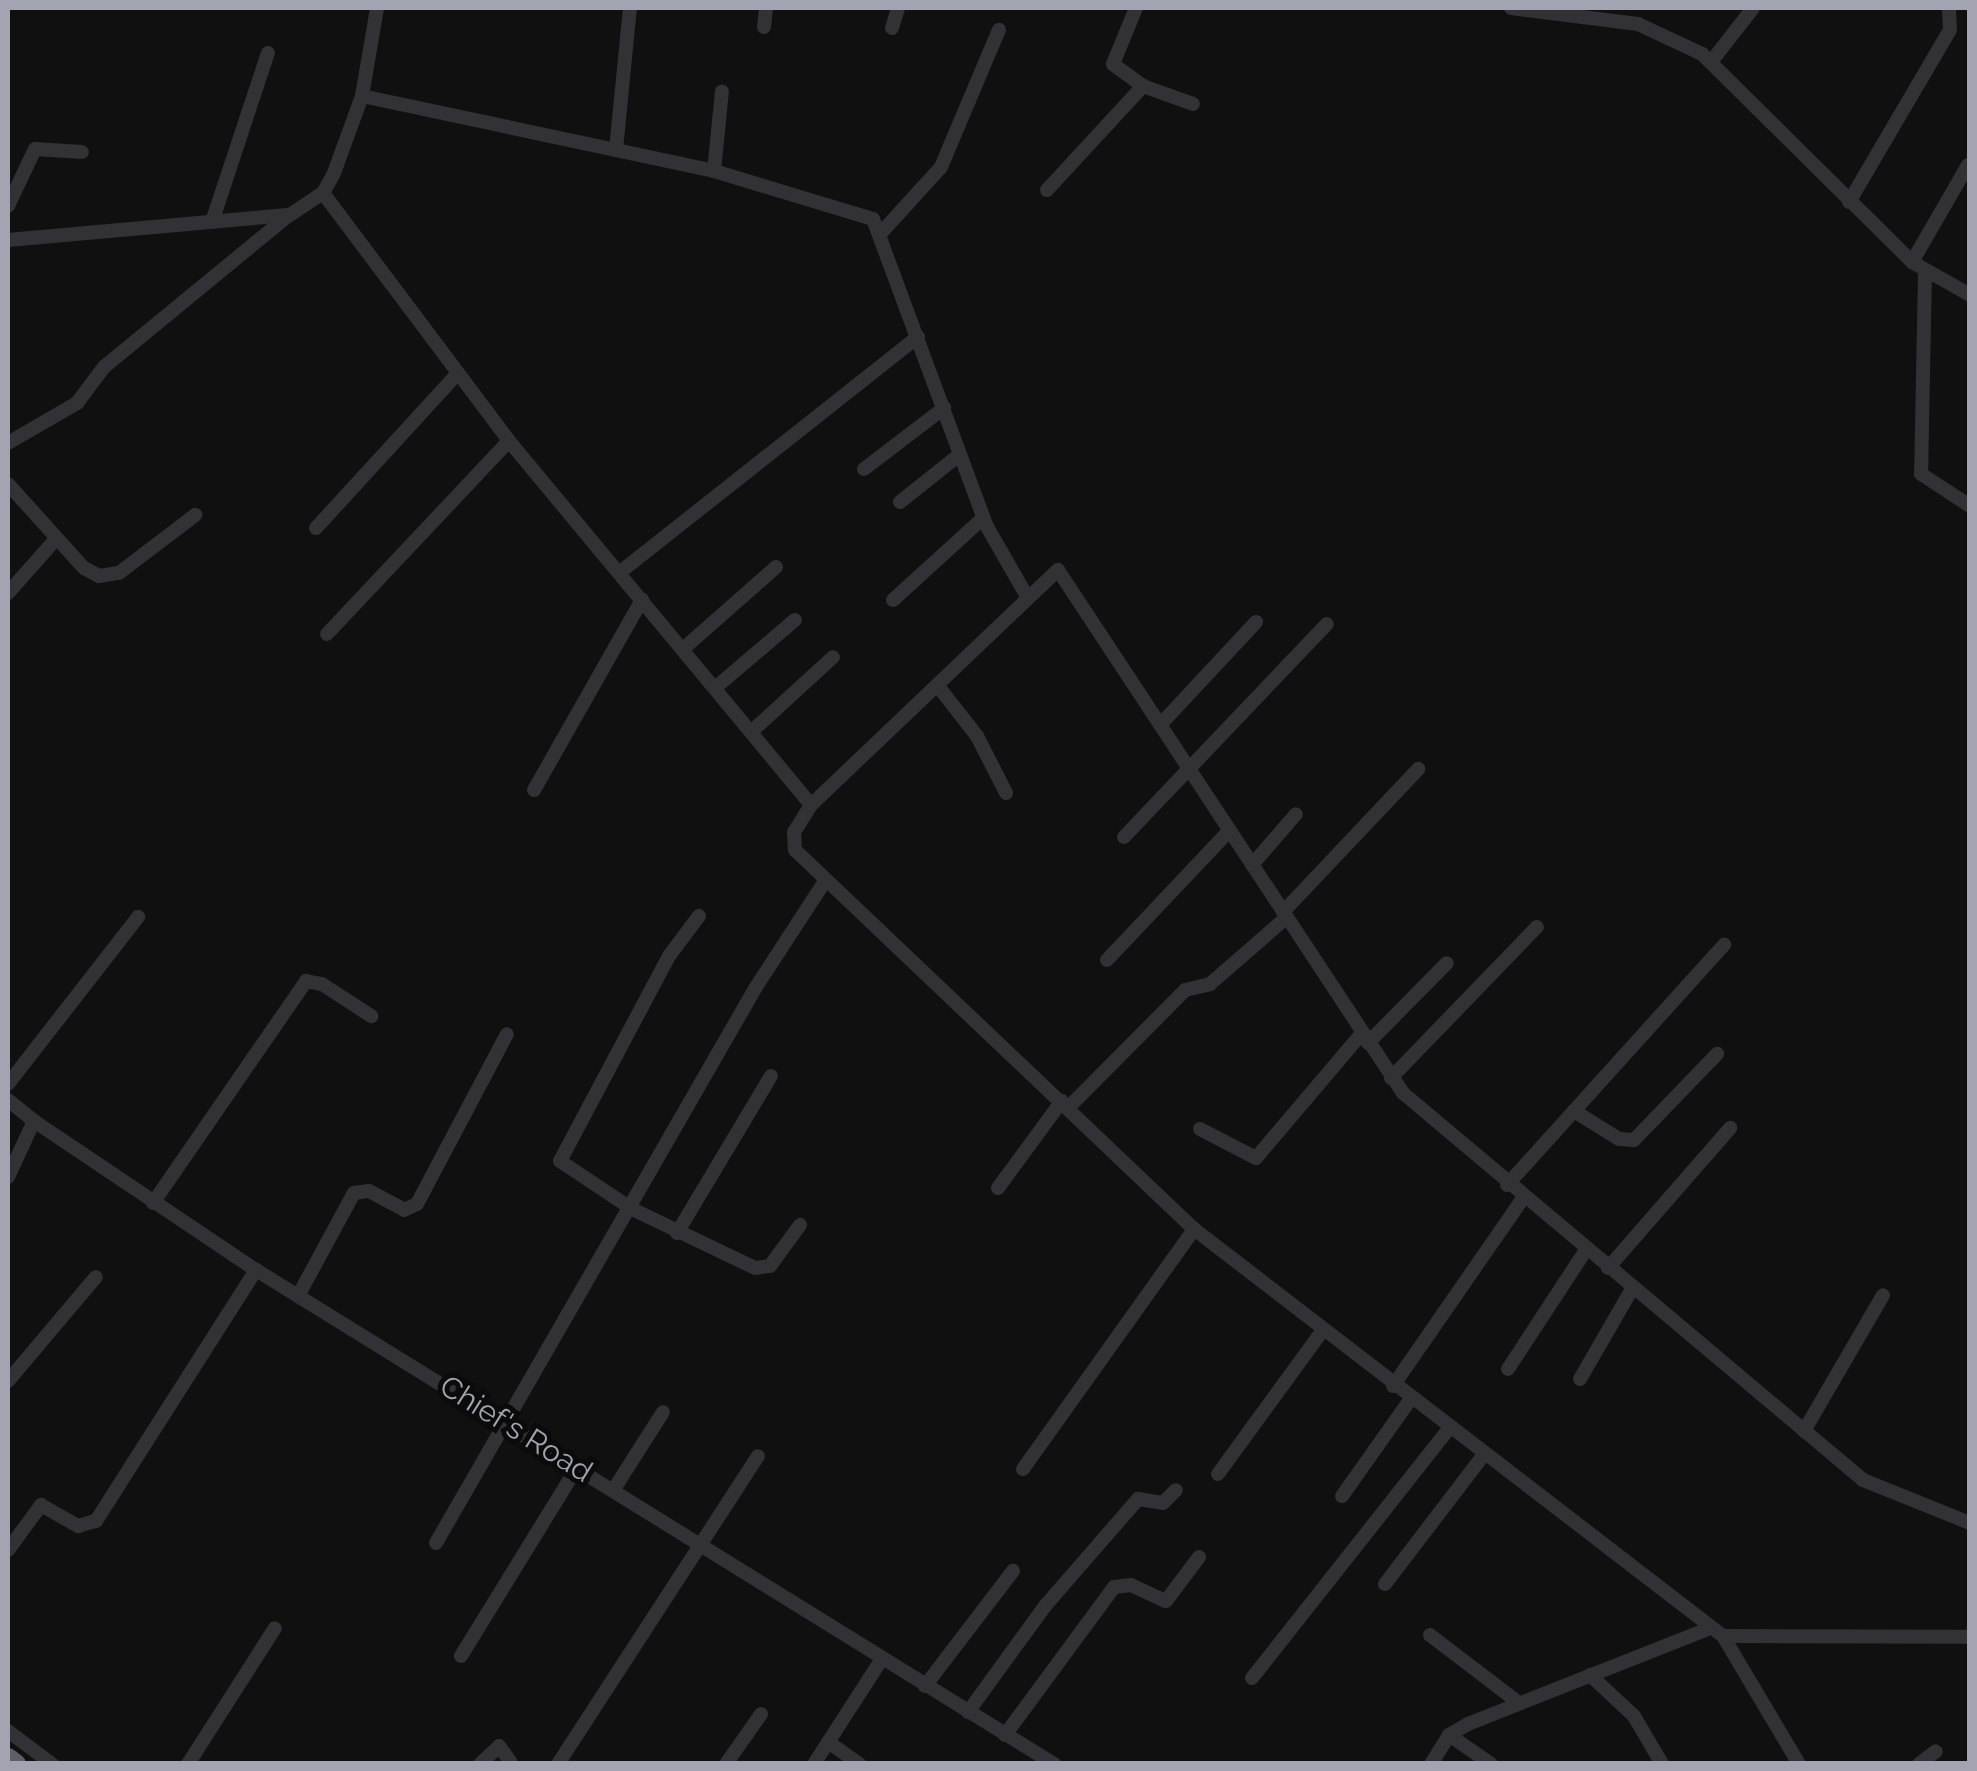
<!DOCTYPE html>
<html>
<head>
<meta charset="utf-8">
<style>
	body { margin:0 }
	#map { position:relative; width:1977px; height:1771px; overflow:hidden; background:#101011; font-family:Raleway,sans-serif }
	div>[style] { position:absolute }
	.minor>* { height:14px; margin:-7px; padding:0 7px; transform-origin:7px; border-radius:7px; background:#313136 }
	.highway>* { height:20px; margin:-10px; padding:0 10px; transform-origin:10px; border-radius:10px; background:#5d5f66 }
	span { translate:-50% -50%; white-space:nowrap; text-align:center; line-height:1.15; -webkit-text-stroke:10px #0b0b0c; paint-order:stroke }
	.street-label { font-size:30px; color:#a2a5b1 }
	.frame { position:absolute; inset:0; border:10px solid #a2a5b1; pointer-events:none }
</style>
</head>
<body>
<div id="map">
	<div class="minor">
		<i style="left:1511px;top:8px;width:128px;rotate:7.2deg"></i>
		<i style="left:1638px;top:24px;width:71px;rotate:25.1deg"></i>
		<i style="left:1702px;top:54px;width:296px;rotate:44.7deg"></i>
		<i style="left:1912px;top:262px;width:67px;rotate:29.6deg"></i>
		<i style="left:764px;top:27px;width:19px;rotate:-84deg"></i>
		<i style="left:892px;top:28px;width:21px;rotate:-73deg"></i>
		<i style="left:1711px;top:62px;width:68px;rotate:-52.1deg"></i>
		<i style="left:1143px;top:86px;width:53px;rotate:19.8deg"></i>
		<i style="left:362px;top:96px;width:360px;rotate:12deg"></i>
		<i style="left:714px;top:171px;width:166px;rotate:16.8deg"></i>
		<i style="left:873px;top:219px;width:326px;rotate:69.7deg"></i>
		<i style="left:986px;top:525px;width:84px;rotate:60.1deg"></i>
		<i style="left:616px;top:150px;width:143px;rotate:-84.4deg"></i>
		<i style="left:714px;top:171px;width:80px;rotate:-84.3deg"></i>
		<i style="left:1047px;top:190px;width:142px;rotate:-47.3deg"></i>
		<i style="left:1143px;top:86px;width:37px;rotate:-144deg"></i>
		<i style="left:1113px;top:64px;width:61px;rotate:-67.7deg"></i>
		<i style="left:323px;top:193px;width:310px;rotate:53.1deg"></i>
		<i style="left:509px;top:441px;width:473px;rotate:50.3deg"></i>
		<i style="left:811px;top:805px;width:32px;rotate:122deg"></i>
		<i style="left:794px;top:832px;width:18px;rotate:87deg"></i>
		<i style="left:795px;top:850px;width:550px;rotate:43.53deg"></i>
		<i style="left:1194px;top:1229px;width:667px;rotate:37.57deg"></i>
		<i style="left:1723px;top:1636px;width:149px;rotate:59.3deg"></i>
		<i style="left:1849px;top:202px;width:199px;rotate:-59.6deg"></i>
		<i style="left:1950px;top:30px;width:22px;rotate:-93deg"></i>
		<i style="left:8px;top:206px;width:63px;rotate:-64.7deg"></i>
		<i style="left:35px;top:149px;width:47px;rotate:3.7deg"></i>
		<i style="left:212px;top:222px;width:178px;rotate:-71.7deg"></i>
		<i style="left:881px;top:233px;width:89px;rotate:-47.7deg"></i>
		<i style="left:941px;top:167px;width:149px;rotate:-67.1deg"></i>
		<i style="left:8px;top:240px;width:283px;rotate:-5.1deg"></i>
		<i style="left:290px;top:215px;width:40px;rotate:-34deg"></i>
		<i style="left:323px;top:193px;width:23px;rotate:-61deg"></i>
		<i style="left:334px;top:173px;width:82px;rotate:-70deg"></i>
		<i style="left:362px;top:96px;width:89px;rotate:-80.3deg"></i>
		<i style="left:1912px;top:262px;width:112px;rotate:-60deg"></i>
		<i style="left:1925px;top:272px;width:202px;rotate:91.1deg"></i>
		<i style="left:1921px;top:474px;width:59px;rotate:33.1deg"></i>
		<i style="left:8px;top:443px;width:80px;rotate:-30.1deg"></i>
		<i style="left:77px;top:403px;width:45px;rotate:-53.1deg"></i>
		<i style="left:104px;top:367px;width:239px;rotate:-39.4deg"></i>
		<i style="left:864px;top:469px;width:101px;rotate:-37.3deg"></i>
		<i style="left:8px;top:484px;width:113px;rotate:47.9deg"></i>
		<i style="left:84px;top:568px;width:17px;rotate:28deg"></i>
		<i style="left:99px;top:576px;width:20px;rotate:-9deg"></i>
		<i style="left:119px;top:573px;width:96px;rotate:-37.3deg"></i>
		<i style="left:900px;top:502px;width:75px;rotate:-38.5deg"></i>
		<i style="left:316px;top:528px;width:207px;rotate:-47.5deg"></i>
		<i style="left:619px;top:573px;width:381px;rotate:-38.3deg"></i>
		<i style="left:8px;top:593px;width:72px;rotate:-48.4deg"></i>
		<i style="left:893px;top:600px;width:122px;rotate:-42.3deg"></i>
		<i style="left:327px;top:634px;width:265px;rotate:-46.7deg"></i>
		<i style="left:683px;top:649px;width:124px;rotate:-41.4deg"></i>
		<i style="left:937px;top:685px;width:65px;rotate:51.9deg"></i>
		<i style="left:977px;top:736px;width:64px;rotate:63deg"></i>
		<i style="left:715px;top:688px;width:105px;rotate:-40.4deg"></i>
		<i style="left:1160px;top:725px;width:141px;rotate:-47deg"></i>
		<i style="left:751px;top:732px;width:111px;rotate:-42.4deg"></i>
		<i style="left:534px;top:790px;width:219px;rotate:-60.4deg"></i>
		<i style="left:811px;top:805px;width:341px;rotate:-43.6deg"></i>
		<i style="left:1058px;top:570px;width:627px;rotate:56.59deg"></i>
		<i style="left:1403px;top:1093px;width:601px;rotate:40.07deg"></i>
		<i style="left:1863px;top:1480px;width:115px;rotate:21.9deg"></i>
		<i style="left:1124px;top:837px;width:294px;rotate:-46.4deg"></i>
		<i style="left:1252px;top:865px;width:67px;rotate:-49.2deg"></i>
		<i style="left:1283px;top:912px;width:197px;rotate:-46.6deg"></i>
		<i style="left:699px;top:916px;width:50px;rotate:126.9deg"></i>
		<i style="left:669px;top:956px;width:232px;rotate:118deg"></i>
		<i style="left:560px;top:1161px;width:87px;rotate:33.7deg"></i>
		<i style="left:632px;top:1209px;width:136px;rotate:25.6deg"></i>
		<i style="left:755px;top:1268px;width:15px;rotate:-8deg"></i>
		<i style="left:770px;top:1266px;width:51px;rotate:-53.8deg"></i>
		<i style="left:1107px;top:960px;width:178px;rotate:-46.6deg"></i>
		<i style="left:1368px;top:1043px;width:112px;rotate:-45.4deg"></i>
		<i style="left:1391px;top:1078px;width:210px;rotate:-46deg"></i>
		<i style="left:8px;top:1084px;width:212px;rotate:-52.1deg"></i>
		<i style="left:8px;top:1100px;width:33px;rotate:39deg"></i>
		<i style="left:1069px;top:1107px;width:165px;rotate:-45.2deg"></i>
		<i style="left:1185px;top:990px;width:26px;rotate:-13deg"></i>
		<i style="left:1210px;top:984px;width:101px;rotate:-41deg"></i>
		<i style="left:1574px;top:1111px;width:53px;rotate:31.9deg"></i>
		<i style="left:1619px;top:1139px;width:15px;rotate:4deg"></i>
		<i style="left:1634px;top:1140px;width:120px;rotate:-46deg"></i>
		<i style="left:1200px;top:1129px;width:63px;rotate:27.4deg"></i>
		<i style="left:1256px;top:1158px;width:164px;rotate:-49.7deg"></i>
		<i style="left:8px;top:1177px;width:62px;rotate:-65.1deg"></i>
		<i style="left:34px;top:1121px;width:267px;rotate:33.9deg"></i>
		<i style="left:256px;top:1270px;width:939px;rotate:31.76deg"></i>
		<i style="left:1507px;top:1185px;width:324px;rotate:-47.9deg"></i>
		<i style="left:998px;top:1188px;width:108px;rotate:-53.7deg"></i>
		<i style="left:153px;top:1203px;width:270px;rotate:-55.4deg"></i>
		<i style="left:306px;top:981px;width:16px;rotate:11deg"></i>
		<i style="left:322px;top:984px;width:59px;rotate:33.1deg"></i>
		<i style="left:677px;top:1233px;width:183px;rotate:-59.1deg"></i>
		<i style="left:1608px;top:1268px;width:186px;rotate:-48.9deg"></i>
		<i style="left:298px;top:1296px;width:117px;rotate:-61.5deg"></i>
		<i style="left:354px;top:1193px;width:15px;rotate:-8deg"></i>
		<i style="left:369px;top:1191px;width:40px;rotate:28deg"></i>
		<i style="left:404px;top:1210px;width:14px;rotate:-25deg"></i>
		<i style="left:417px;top:1204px;width:192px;rotate:-62.1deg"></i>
		<i style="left:1508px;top:1369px;width:142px;rotate:-56.8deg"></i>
		<i style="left:1580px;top:1379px;width:104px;rotate:-60deg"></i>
		<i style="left:8px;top:1381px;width:136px;rotate:-49.8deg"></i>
		<i style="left:1393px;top:1386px;width:229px;rotate:-55.3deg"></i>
		<i style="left:1804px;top:1431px;width:157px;rotate:-59.8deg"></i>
		<i style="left:1023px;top:1469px;width:295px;rotate:-54.5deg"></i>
		<i style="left:1218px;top:1474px;width:178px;rotate:-53.9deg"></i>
		<i style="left:614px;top:1489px;width:91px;rotate:-57.5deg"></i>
		<i style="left:1342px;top:1496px;width:118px;rotate:-54.7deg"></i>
		<i style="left:436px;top:1543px;width:642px;rotate:-60.08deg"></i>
		<i style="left:756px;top:987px;width:126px;rotate:-56.9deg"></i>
		<i style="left:8px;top:1550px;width:56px;rotate:-53.7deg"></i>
		<i style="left:41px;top:1505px;width:43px;rotate:29.6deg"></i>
		<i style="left:78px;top:1526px;width:19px;rotate:-16deg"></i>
		<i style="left:96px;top:1521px;width:298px;rotate:-57.5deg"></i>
		<i style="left:1385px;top:1584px;width:161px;rotate:-52.6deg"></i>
		<i style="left:1430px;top:1635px;width:112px;rotate:37.4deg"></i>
		<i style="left:1723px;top:1636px;width:247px;rotate:0.2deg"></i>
		<i style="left:461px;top:1656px;width:223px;rotate:-58.4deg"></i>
		<i style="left:1590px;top:1675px;width:60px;rotate:43deg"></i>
		<i style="left:1634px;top:1716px;width:56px;rotate:59.7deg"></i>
		<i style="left:1252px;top:1678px;width:316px;rotate:-51.7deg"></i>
		<i style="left:925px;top:1686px;width:145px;rotate:-52.6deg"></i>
		<i style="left:968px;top:1712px;width:131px;rotate:-54deg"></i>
		<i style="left:1045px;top:1606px;width:142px;rotate:-49deg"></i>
		<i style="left:1138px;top:1499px;width:25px;rotate:9deg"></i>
		<i style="left:1163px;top:1503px;width:18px;rotate:-45deg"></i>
		<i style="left:8px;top:1731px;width:55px;rotate:36.9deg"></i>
		<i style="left:1005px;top:1735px;width:184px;rotate:-53.6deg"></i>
		<i style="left:1114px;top:1587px;width:17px;rotate:-7deg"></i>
		<i style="left:1131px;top:1585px;width:38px;rotate:25deg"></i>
		<i style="left:1166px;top:1601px;width:55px;rotate:-53.1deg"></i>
		<i style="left:1449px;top:1735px;width:51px;rotate:34.6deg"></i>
		<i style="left:828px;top:1742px;width:39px;rotate:35deg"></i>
		<i style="left:188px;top:1764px;width:161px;rotate:-57.4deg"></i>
		<i style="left:480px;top:1764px;width:26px;rotate:-43deg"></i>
		<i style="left:499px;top:1746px;width:19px;rotate:54deg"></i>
		<i style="left:558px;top:1764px;width:367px;rotate:-57deg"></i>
		<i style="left:726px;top:1764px;width:61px;rotate:-55deg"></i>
		<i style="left:814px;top:1764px;width:125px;rotate:-57.1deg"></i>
		<i style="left:1431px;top:1764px;width:34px;rotate:-58deg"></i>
		<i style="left:1449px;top:1735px;width:22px;rotate:-30deg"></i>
		<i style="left:1468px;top:1724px;width:258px;rotate:-21.6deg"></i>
		<i style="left:1919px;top:1764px;width:21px;rotate:-37deg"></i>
	</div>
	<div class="highway">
		<i style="left:8px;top:1758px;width:10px;rotate:37deg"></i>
	</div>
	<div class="street-label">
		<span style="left:516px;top:1429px;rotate:32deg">Chief's Road</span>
	</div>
	<div class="frame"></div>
</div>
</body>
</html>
